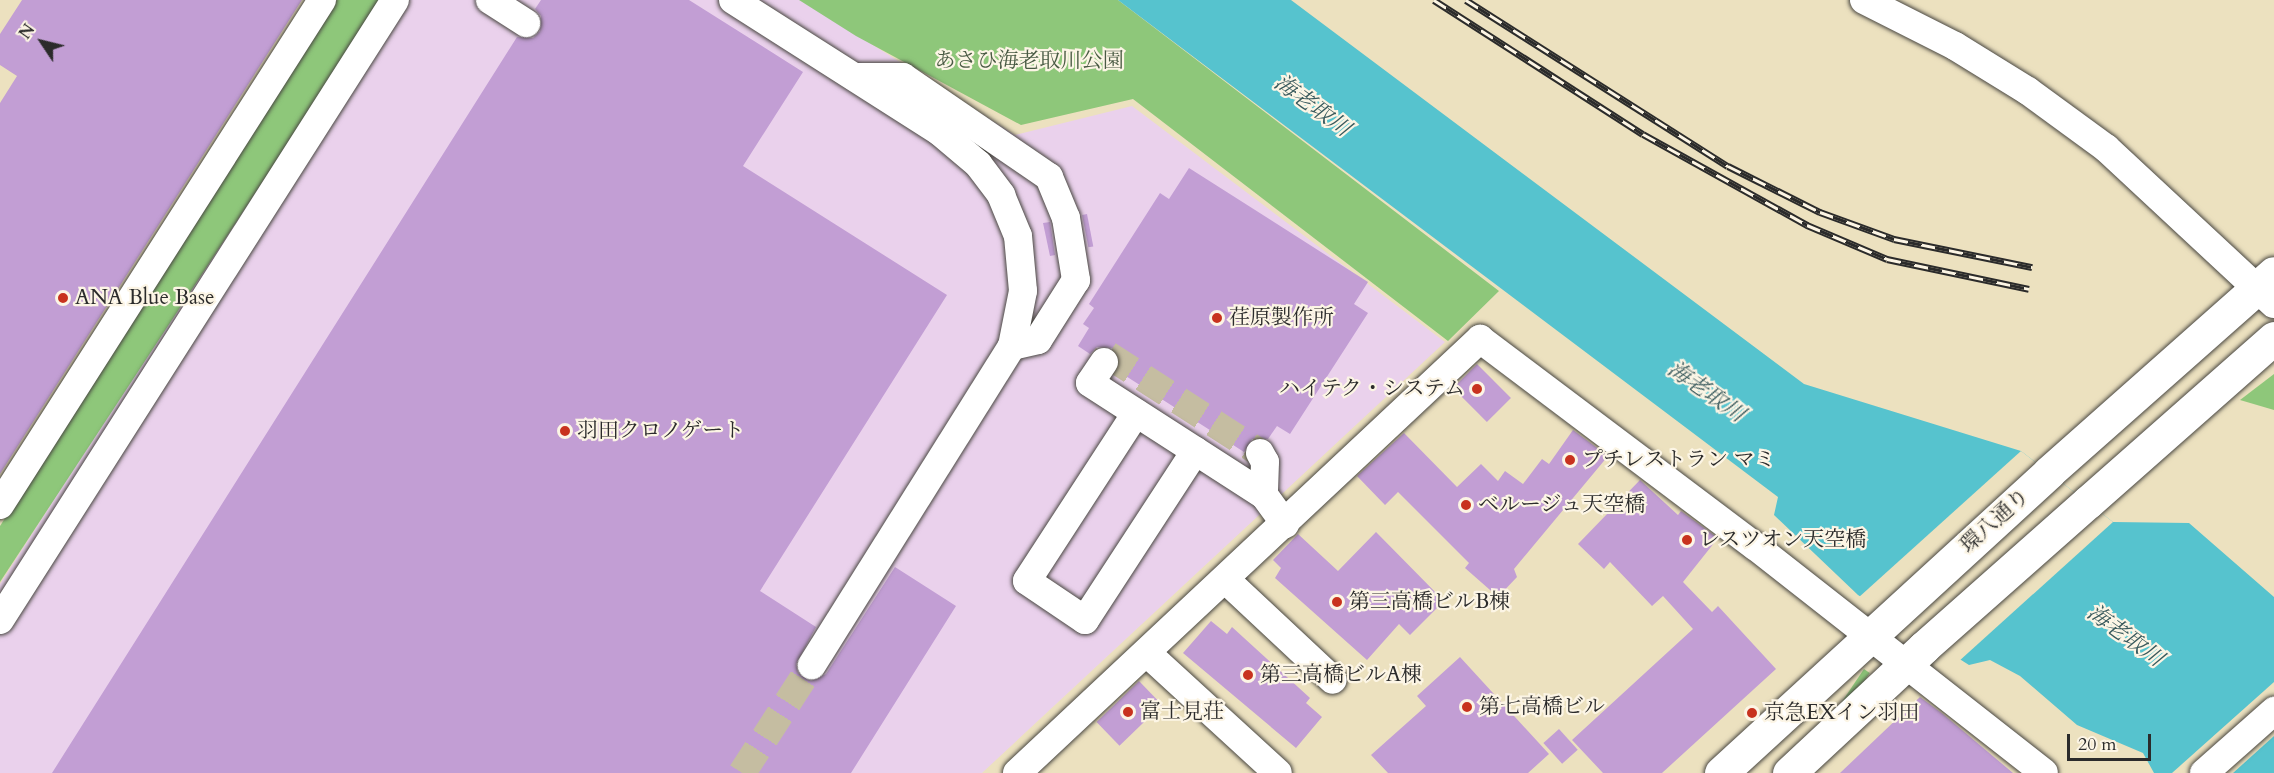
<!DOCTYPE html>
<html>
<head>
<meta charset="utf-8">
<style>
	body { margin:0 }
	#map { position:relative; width:2274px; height:773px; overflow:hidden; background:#ece1bf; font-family:Cardo,"Noto Serif JP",serif }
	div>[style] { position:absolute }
	.built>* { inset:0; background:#ead1ec }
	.green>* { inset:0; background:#8ec77a; transform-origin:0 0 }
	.water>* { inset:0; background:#56c3ce }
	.pier>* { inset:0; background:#ece1bf }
	.building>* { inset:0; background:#c29ed4; transform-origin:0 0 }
	.minor-tunnel>* { height:28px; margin-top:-14px; transform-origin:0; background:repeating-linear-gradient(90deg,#c5bda1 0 28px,transparent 0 42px) }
	.roads { filter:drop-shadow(0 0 2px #484641) drop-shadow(0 0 2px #484641) }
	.minor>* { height:28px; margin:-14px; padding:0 14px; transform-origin:14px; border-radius:14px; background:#fff }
	.major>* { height:33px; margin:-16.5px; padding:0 16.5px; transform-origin:16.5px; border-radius:16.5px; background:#fff }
	.highway>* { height:33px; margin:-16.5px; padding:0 16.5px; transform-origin:16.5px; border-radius:16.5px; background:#fff }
	.rail>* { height:7px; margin-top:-3.5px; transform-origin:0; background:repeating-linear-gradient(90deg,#fcf5e5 0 14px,#2b2b2b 0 28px); box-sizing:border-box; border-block:2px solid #2b2b2b }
	.dots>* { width:16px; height:16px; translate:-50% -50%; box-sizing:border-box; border:3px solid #fcf5e5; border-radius:50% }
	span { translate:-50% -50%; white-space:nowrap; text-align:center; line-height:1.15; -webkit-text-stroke:4.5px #fcf5e5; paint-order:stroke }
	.park-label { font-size:21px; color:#495a43 }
	.poi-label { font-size:21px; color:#2b2b2b }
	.left { translate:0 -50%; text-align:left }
	.right { translate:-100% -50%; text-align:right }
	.street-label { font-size:21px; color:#2b2b2b }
	.water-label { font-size:22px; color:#38595c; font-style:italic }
	.north { position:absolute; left:12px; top:12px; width:60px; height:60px; -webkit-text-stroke:4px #fcf5e5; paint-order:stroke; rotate:305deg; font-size:16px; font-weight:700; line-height:24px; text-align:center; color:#2b2b2b }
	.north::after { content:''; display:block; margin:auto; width:21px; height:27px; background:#2b2b2b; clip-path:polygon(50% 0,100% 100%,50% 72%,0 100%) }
	.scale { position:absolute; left:2067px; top:734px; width:84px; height:27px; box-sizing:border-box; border:3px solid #2b2b2b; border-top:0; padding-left:8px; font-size:18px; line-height:21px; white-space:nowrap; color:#2b2b2b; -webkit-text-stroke:4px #fcf5e5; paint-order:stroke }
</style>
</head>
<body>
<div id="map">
	<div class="built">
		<i style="clip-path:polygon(373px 0,802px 0,1015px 135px,1132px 106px,1445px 342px,982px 773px,0 773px,0 584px)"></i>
	</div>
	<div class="green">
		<i style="clip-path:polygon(337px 0,382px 0,0 582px,0 526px)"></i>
		<i style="clip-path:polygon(799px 0,1118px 0,1499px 291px,1448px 341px,1133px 99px,1021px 125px,856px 36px)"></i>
		<i style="clip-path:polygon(2274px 374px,2274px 410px,2240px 400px)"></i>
		<i style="left:1864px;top:669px;width:7px;height:154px;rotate:34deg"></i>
	</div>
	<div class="water">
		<i style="clip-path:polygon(1118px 0,1291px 0,1804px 384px,2021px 451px,2113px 522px,2189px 523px,2274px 597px,2274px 773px,2154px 773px,2143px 753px,2077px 725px,2020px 676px,1990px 660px,1969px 665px,1858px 595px,1774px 515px,1778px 497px)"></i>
	</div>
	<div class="pier">
		<i style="clip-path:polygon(2021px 451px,2113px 522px,1958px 662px,1858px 598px)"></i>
		<i style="clip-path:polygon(2274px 682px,2274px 736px,2233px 773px,2172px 773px)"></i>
	</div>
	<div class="building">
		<i style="clip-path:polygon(22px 0,302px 0,0 474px,0 103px,17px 76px,0 65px,0 34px)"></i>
		<i style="clip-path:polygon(541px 0,689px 0,803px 72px,743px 166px,947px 295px,760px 591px,816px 627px,796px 664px,798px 673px,811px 681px,826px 674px,895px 567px,956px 606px,851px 773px,52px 773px,517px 37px,533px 38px,540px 31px,541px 16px,535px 9px)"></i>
		<i style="clip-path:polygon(1189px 168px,1368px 282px,1354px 304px,1368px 313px,1290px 434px,1277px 426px,1268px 439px,1252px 439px,1244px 452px,1118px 371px,1119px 355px,1113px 348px,1097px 347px,1090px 354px,1078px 346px,1089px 328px,1083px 324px,1094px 308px,1089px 304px,1160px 193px,1169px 199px)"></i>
		<i style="left:1087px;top:214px;width:33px;height:5px;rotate:79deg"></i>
		<i style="clip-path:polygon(1050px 222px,1055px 255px,1050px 256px,1043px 223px)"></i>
		<i style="left:1477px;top:364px;width:48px;height:34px;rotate:45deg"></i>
		<i style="clip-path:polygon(1573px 430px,1608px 456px,1514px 569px,1517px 577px,1498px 597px,1465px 568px,1469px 563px,1398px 492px,1385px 505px,1357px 476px,1404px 433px,1457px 487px,1481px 464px,1498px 481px,1505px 471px,1523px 484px,1542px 459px,1549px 464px)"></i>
		<i style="clip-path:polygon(1640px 480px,1678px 515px,1681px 511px,1718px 538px,1683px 582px,1712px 612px,1718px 606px,1776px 669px,1662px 773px,1603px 773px,1572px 740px,1693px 629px,1663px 596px,1652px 606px,1610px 562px,1604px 569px,1578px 544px)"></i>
		<i style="clip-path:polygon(1376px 532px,1444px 601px,1410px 635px,1399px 624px,1367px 660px,1275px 578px,1281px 568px,1273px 560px,1298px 534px,1338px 571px)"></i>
		<i style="clip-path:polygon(1211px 621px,1227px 634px,1232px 627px,1310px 698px,1306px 703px,1322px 717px,1296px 748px,1183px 653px)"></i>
		<i style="clip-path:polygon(1460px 657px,1549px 754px,1528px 773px,1388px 773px,1371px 755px,1426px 706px,1417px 696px)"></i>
		<i style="left:1139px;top:681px;width:33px;height:59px;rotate:46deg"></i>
		<i style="clip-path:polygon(1920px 697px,1943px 714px,2013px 773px,1840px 773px)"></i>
		<i style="left:1559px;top:729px;width:28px;height:21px;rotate:48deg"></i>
	</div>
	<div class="minor-tunnel">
		<i style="left:1104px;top:362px;width:8px;rotate:-60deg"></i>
		<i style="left:1108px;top:355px;width:181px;rotate:32.8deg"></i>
		<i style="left:742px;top:773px;width:129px;rotate:-57.1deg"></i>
	</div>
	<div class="roads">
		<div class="minor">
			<i style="left:490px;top:0;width:43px;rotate:32.6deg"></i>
			<i style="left:733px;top:0;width:246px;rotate:32.5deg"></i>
			<i style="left:940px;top:132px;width:50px;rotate:40.1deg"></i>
			<i style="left:978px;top:164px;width:39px;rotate:53deg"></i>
			<i style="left:1001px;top:195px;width:44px;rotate:67.5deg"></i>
			<i style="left:1018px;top:236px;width:55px;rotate:84.8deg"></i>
			<i style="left:1023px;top:291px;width:56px;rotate:101.3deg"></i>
			<i style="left:1012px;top:346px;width:377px;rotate:122.1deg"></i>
			<i style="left:1864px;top:0;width:102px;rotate:26.8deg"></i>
			<i style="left:1955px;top:46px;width:86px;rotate:31.7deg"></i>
			<i style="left:2028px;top:91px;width:97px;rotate:36.2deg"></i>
			<i style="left:2106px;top:148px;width:229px;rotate:42.9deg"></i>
			<i style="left:855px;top:77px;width:48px"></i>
			<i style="left:903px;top:77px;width:177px;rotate:34.4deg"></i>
			<i style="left:1049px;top:177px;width:44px;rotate:67.5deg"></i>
			<i style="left:1066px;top:218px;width:63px;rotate:80.8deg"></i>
			<i style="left:1076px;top:280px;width:71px;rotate:122.3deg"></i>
			<i style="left:1038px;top:340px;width:27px;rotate:167deg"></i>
			<i style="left:1104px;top:362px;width:25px;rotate:124deg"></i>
			<i style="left:1090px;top:383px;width:207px;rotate:32.8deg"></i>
			<i style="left:1264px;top:495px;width:36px;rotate:54deg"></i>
			<i style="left:1136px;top:413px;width:200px;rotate:123deg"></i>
			<i style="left:1027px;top:581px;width:70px;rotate:33.9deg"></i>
			<i style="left:1085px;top:620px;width:202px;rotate:-56.9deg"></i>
			<i style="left:1260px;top:453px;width:10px;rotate:61deg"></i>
			<i style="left:1265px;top:462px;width:33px;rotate:92deg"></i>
			<i style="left:0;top:505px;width:599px;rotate:-57.48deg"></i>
			<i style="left:1226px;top:580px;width:146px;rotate:43.1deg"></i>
			<i style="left:0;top:620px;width:735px;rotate:-57.5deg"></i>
			<i style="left:1148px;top:654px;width:176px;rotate:42.5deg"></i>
			<i style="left:1017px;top:773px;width:635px;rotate:-43.15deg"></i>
			<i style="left:1480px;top:339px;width:344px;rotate:37deg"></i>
			<i style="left:1755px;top:546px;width:367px;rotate:38.1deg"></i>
			<i style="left:2204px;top:773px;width:94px;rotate:-41.5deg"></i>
		</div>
		<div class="major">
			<i style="left:2049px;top:472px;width:300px;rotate:-41.5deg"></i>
			<i style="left:2088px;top:502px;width:248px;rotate:-41.4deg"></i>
		</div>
		<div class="highway">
			<i style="left:1721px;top:773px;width:445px;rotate:-42.5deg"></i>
			<i style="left:1789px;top:773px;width:185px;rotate:-43deg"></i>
			<i style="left:1924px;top:647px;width:219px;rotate:-41.5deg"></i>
		</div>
	</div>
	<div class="rail">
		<i style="left:1434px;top:0;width:248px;rotate:32.7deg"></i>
		<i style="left:1643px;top:134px;width:188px;rotate:29deg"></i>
		<i style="left:1807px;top:225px;width:87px;rotate:23deg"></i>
		<i style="left:1887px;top:259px;width:145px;rotate:11.9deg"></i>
		<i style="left:1466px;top:0;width:310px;rotate:32.4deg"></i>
		<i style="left:1728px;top:166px;width:103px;rotate:26.6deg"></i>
		<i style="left:1820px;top:212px;width:79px;rotate:20deg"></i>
		<i style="left:1894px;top:239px;width:141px;rotate:11.5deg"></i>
	</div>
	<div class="dots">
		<i style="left:63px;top:298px;background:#c8321e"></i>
		<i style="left:1217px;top:318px;background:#c8321e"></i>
		<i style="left:1477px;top:389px;background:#c8321e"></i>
		<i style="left:565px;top:431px;background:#c8321e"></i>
		<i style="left:1570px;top:460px;background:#c8321e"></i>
		<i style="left:1466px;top:505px;background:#c8321e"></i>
		<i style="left:1687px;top:540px;background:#c8321e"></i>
		<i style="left:1337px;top:602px;background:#c8321e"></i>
		<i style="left:1248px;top:675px;background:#c8321e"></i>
		<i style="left:1467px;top:707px;background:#c8321e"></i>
		<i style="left:1128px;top:712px;background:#c8321e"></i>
		<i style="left:1752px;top:713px;background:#c8321e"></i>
	</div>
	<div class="park-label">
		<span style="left:1029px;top:61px">あさひ海老取川公園</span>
	</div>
	<div class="poi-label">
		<span class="left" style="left:75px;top:298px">ANA Blue Base</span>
		<span class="left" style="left:1229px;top:318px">荏原製作所</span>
		<span class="right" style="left:1465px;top:389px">ハイテク・システム</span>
		<span class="left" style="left:577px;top:431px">羽田クロノゲート</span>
		<span class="left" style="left:1582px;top:460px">プチレストラン マミ</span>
		<span class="left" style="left:1478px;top:505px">ベルージュ天空橋</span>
		<span class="left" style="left:1699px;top:540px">レスツオン天空橋</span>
		<span class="left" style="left:1349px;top:602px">第三高橋ビルB棟</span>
		<span class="left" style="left:1260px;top:675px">第三高橋ビルA棟</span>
		<span class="left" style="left:1479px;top:707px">第七高橋ビル</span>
		<span class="left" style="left:1140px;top:712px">富士見荘</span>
		<span class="left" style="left:1764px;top:713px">京急EXイン羽田</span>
	</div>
	<div class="street-label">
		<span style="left:1995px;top:521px;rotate:-42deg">環八通り</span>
	</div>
	<div class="water-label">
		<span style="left:1312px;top:106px;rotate:36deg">海老取川</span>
		<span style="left:1706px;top:392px;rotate:35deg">海老取川</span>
		<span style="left:2125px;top:636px;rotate:36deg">海老取川</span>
	</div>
	<div class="north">N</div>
	<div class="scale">20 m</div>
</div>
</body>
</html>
